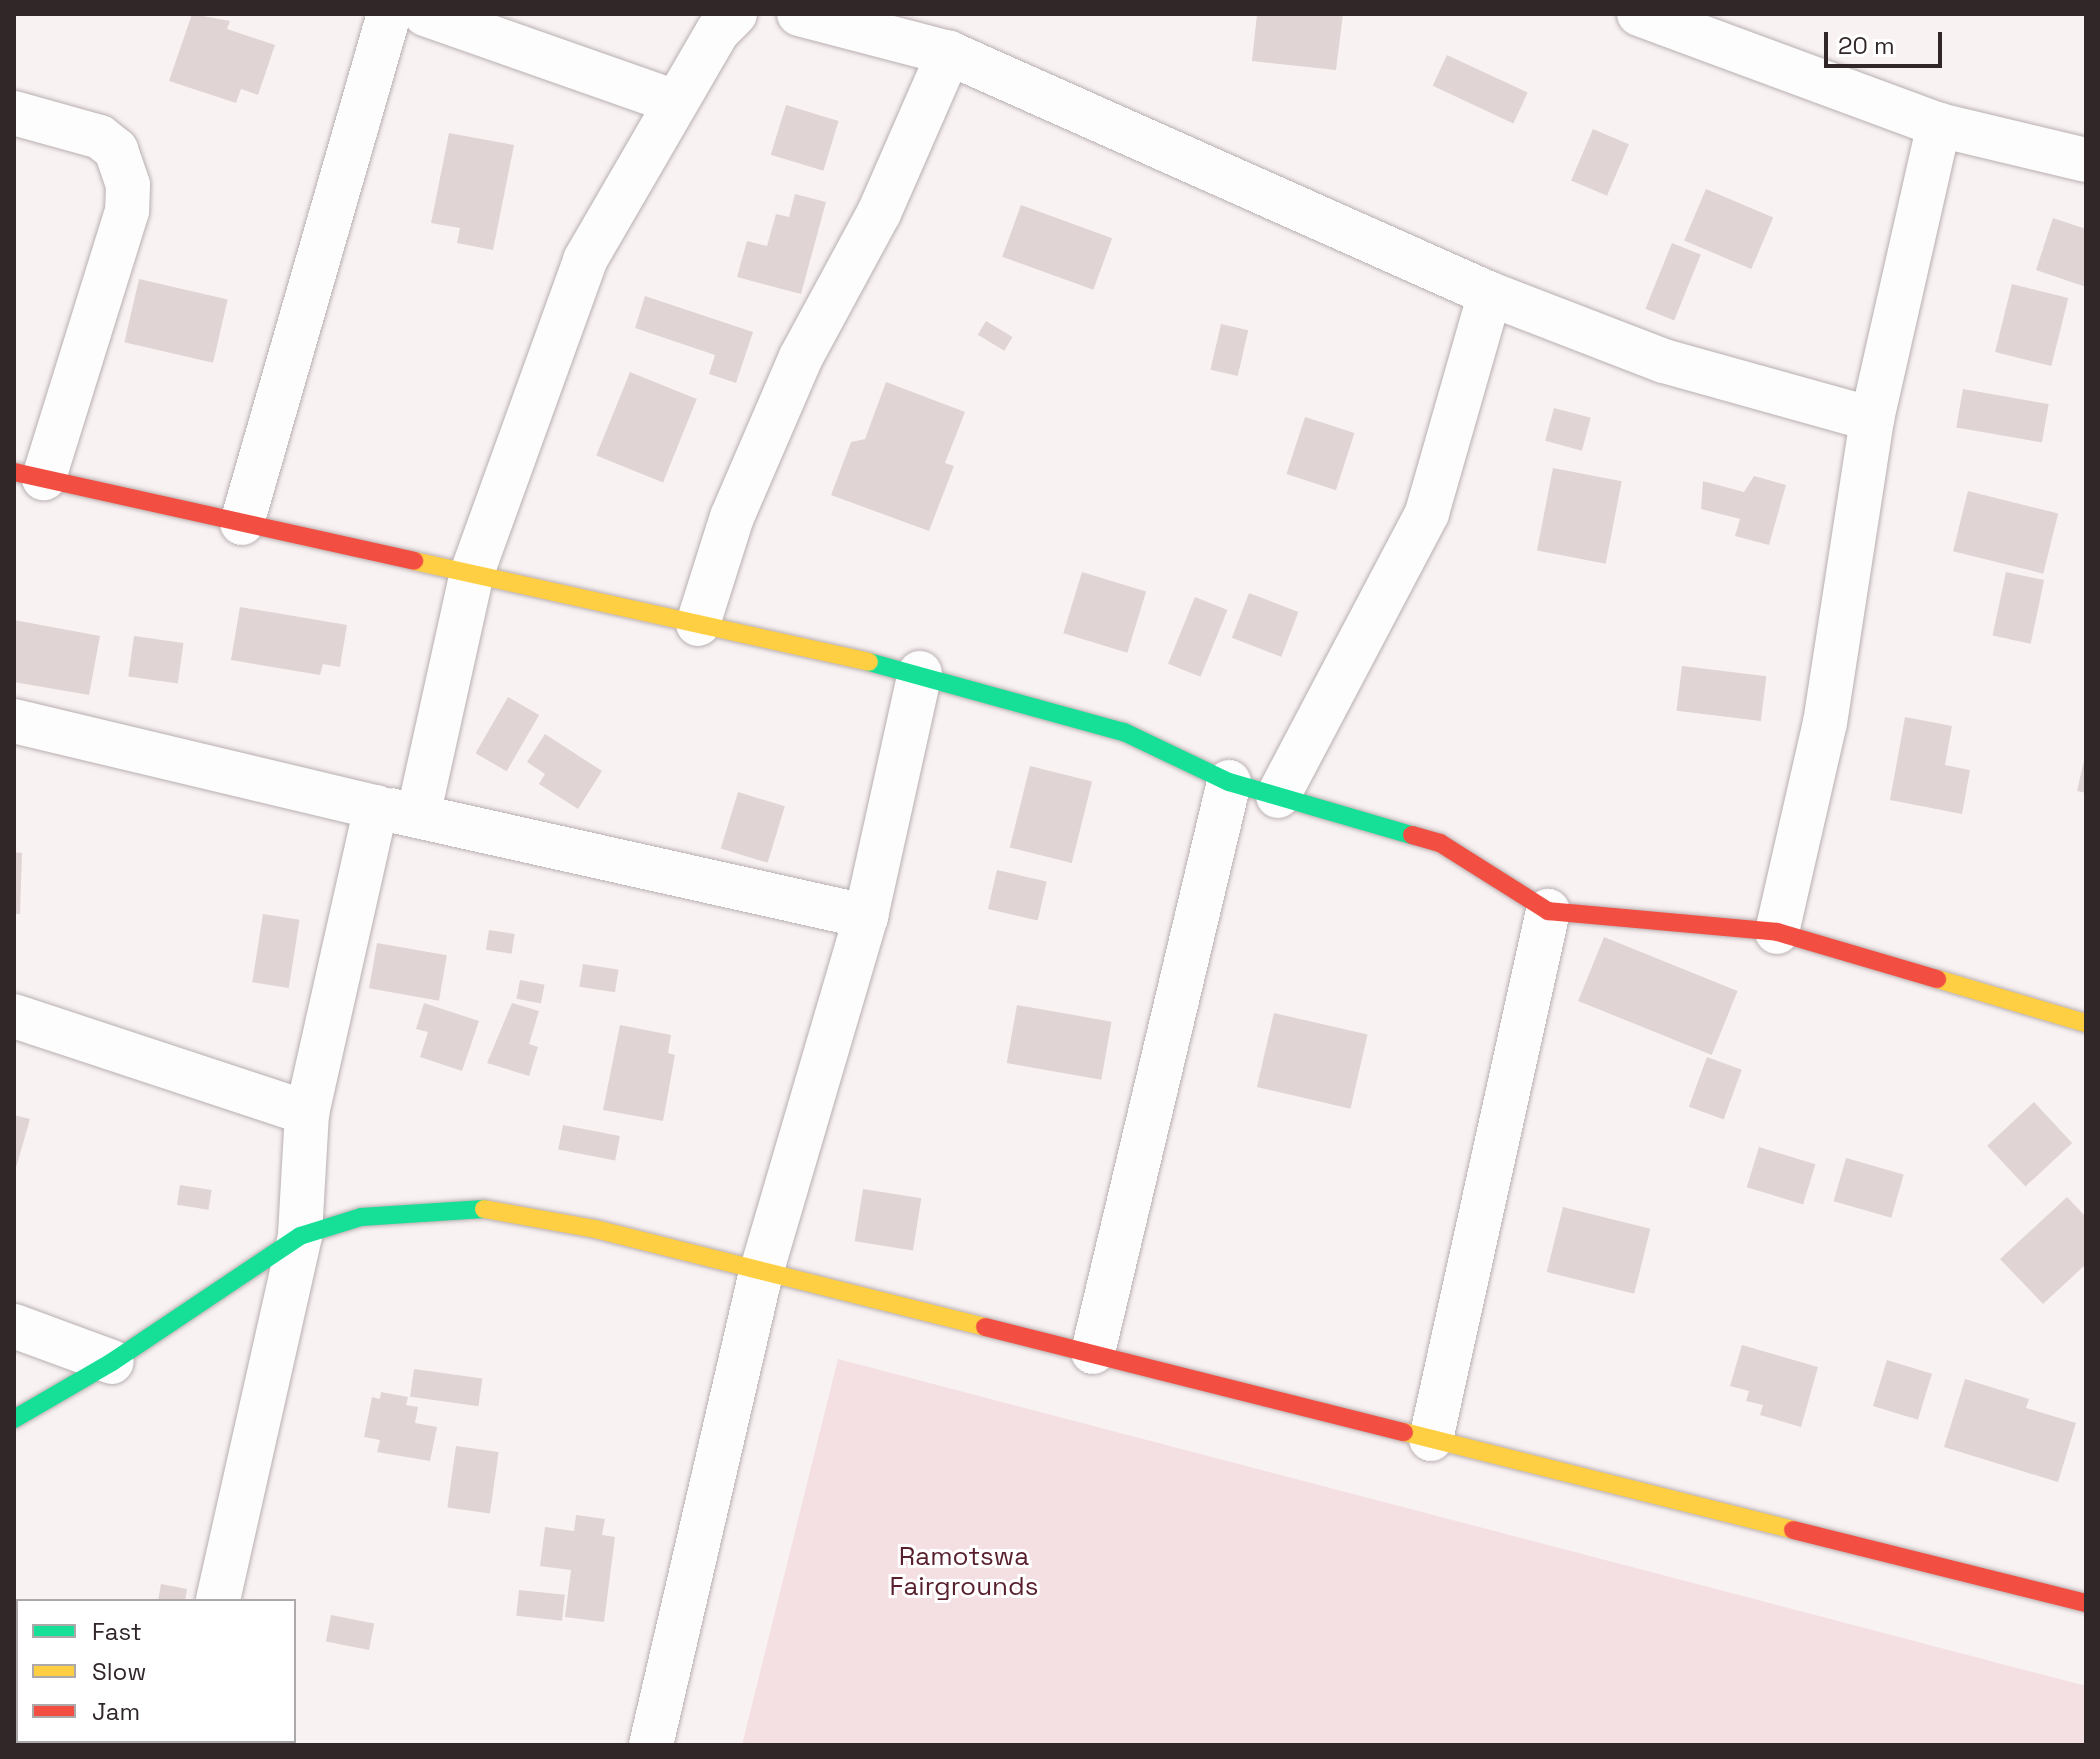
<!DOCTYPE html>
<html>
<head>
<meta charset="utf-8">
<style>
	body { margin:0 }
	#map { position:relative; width:2100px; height:1759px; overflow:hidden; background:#f9f2f3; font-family:"Space Grotesk",sans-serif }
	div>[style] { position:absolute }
	.green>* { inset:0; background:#f4dfe2 }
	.building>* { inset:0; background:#e0d4d5; transform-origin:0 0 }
	.roads { filter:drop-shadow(0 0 2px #b8afb0) drop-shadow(0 0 2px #b8afb0) }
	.street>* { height:44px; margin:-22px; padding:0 22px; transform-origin:22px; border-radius:22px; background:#fefdfd }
	.fast>* { height:18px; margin:-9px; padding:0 9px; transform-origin:9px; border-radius:9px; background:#16e098 }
	.slow>* { height:18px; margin:-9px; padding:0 9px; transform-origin:9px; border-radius:9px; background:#ffcf43 }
	.jam>* { height:18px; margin:-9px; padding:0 9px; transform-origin:9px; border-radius:9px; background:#f24e42 }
	span { translate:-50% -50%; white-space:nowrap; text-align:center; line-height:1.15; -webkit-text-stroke:6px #fff; paint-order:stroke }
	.park-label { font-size:26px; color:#581f2c }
	.frame { position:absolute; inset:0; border:16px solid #312628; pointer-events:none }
	.legend { position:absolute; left:16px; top:1599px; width:280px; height:144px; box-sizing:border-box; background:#fff; border:2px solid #ada8a9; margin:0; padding:10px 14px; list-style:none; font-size:24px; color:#312628 }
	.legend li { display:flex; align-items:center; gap:16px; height:40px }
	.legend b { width:40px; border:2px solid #ada8a9 }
	.scale { position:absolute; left:1824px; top:32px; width:118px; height:36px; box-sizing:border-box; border:4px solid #312628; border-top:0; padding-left:10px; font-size:24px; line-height:28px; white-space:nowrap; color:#312628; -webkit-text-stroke:6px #fff; paint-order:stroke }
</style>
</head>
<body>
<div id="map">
	<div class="green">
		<i style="clip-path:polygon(838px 1359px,2086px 1686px,2086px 1745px,742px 1745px)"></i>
	</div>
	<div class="building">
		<i style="clip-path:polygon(192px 14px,230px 21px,227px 29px,275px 45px,258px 95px,241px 89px,236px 103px,169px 81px)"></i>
		<i style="clip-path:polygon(1257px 14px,1343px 14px,1336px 70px,1252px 61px)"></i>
		<i style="left:1447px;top:55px;width:89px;height:34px;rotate:25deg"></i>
		<i style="left:786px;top:105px;width:55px;height:52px;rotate:17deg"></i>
		<i style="left:1593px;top:129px;width:39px;height:56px;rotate:23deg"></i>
		<i style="clip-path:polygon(449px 133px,514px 145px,493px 250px,457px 243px,460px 228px,431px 223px)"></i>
		<i style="left:1706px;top:189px;width:73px;height:56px;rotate:23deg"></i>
		<i style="clip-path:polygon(795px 194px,826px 202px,801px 294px,737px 277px,747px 241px,767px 246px,776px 214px,789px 217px)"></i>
		<i style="left:1021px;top:205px;width:97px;height:55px;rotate:20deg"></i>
		<i style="clip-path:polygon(2053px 218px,2086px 229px,2086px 287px,2036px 270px)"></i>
		<i style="left:1672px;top:243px;width:31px;height:71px;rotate:22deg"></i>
		<i style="left:139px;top:279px;width:91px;height:65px;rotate:13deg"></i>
		<i style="left:2012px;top:284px;width:58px;height:70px;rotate:14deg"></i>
		<i style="clip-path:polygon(645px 296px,753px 332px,736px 383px,709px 374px,715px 355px,635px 328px)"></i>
		<i style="left:986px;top:321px;width:31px;height:16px;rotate:31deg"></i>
		<i style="left:1221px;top:324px;width:28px;height:47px;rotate:13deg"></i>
		<i style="left:630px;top:372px;width:72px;height:90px;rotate:22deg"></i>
		<i style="clip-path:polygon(886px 382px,965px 412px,945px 463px,954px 466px,929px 531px,831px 495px,851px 442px,865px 439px)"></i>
		<i style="left:1963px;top:389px;width:87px;height:39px;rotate:10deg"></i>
		<i style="left:1554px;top:408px;width:38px;height:34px;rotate:15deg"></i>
		<i style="left:1305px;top:417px;width:52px;height:60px;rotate:18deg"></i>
		<i style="left:1553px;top:468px;width:70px;height:84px;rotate:11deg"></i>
		<i style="clip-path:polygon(1754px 476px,1786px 485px,1769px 545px,1735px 536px,1740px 519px,1701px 509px,1703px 481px,1744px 492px)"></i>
		<i style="left:1968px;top:491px;width:93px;height:62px;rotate:14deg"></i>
		<i style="left:1082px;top:572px;width:67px;height:64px;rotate:17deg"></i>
		<i style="left:2006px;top:572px;width:39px;height:65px;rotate:12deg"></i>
		<i style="left:1249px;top:593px;width:53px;height:48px;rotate:21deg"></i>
		<i style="left:1195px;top:597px;width:35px;height:72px;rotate:22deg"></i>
		<i style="clip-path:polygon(240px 607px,347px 625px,340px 667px,323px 664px,320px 675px,231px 660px)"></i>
		<i style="clip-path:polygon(14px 620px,100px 636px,89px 695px,14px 682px)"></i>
		<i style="left:134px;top:636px;width:50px;height:41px;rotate:8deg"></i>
		<i style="left:1682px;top:666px;width:85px;height:45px;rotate:7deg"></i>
		<i style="left:508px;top:697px;width:36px;height:65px;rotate:30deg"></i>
		<i style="clip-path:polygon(1905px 717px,1952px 726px,1945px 765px,1970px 770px,1962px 814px,1890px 800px)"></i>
		<i style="clip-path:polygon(545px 734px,602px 771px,578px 809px,539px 784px,545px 774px,527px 762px)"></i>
		<i style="clip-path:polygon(2086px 752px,2086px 793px,2077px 791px)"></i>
		<i style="left:1030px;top:766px;width:64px;height:84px;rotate:14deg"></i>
		<i style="left:738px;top:792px;width:49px;height:59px;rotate:17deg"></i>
		<i style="clip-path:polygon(14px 852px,22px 853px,20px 914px,14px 914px)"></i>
		<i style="left:997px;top:870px;width:51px;height:40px;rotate:13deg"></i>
		<i style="left:263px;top:914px;width:37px;height:69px;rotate:9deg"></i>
		<i style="left:489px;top:930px;width:26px;height:20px;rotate:9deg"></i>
		<i style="left:1604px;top:937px;width:144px;height:69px;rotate:22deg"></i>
		<i style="left:377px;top:943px;width:71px;height:46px;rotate:10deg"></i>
		<i style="left:583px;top:964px;width:36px;height:23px;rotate:9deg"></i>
		<i style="left:520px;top:980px;width:25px;height:19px;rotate:11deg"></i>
		<i style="clip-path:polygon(424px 1003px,479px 1021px,462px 1071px,420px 1057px,428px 1032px,416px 1029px)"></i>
		<i style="clip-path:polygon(512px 1003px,539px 1011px,529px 1044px,538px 1047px,529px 1076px,487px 1063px)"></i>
		<i style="left:1017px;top:1005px;width:96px;height:59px;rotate:10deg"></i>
		<i style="left:1274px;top:1013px;width:96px;height:76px;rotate:13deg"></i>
		<i style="clip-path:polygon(620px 1025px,671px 1035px,668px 1053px,675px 1055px,663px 1121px,603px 1110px)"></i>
		<i style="left:1707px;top:1057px;width:37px;height:53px;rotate:20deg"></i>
		<i style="left:2034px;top:1102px;width:56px;height:64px;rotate:47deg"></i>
		<i style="clip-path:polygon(14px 1115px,30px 1119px,15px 1171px,14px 1171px)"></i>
		<i style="left:563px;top:1125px;width:58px;height:25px;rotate:11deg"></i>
		<i style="left:1759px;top:1147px;width:59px;height:42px;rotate:17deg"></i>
		<i style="left:1846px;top:1158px;width:60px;height:45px;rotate:16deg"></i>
		<i style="left:180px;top:1185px;width:32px;height:20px;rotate:9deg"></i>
		<i style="left:863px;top:1189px;width:59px;height:53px;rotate:9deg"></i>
		<i style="clip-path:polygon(2067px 1197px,2086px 1217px,2086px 1264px,2043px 1304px,2000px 1259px)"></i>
		<i style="left:1563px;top:1207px;width:90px;height:67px;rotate:14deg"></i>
		<i style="clip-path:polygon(1742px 1345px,1818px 1367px,1801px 1427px,1760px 1415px,1763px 1405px,1746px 1401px,1749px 1391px,1730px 1386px)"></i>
		<i style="left:1887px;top:1360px;width:47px;height:48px;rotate:17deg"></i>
		<i style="left:414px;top:1369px;width:69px;height:28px;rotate:8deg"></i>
		<i style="clip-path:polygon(1965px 1379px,2029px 1399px,2026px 1408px,2076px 1423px,2058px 1482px,1944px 1447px)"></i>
		<i style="clip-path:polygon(381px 1392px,408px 1397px,406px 1405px,418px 1407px,415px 1423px,437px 1427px,430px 1461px,377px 1452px,380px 1440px,364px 1437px,372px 1397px,380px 1399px)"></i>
		<i style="left:456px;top:1446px;width:43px;height:62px;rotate:8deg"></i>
		<i style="clip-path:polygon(576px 1515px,605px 1519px,602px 1535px,615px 1537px,604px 1622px,565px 1617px,571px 1570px,540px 1566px,545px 1527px,574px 1531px)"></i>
		<i style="clip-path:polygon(161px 1584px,187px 1589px,185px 1601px,158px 1601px)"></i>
		<i style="left:519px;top:1590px;width:46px;height:26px;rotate:6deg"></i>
		<i style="left:331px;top:1615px;width:44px;height:27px;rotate:11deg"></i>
	</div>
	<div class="roads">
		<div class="street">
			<i style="left:425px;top:14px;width:265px;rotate:19.4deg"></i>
			<i style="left:799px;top:14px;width:155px;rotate:14.6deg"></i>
			<i style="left:949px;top:53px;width:592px;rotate:24.01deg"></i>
			<i style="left:1490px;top:294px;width:186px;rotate:21.1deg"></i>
			<i style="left:1664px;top:361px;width:216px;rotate:15.6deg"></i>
			<i style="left:1872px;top:419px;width:302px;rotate:-77.2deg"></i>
			<i style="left:1639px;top:14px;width:320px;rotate:20.3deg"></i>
			<i style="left:1939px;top:125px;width:151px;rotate:13.4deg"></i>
			<i style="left:14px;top:113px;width:89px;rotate:15.6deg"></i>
			<i style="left:100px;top:137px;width:21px;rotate:39deg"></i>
			<i style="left:116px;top:150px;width:37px;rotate:71deg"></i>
			<i style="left:128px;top:185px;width:26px;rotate:92deg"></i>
			<i style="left:127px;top:211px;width:280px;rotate:107.3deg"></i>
			<i style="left:242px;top:523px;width:530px;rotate:-73.89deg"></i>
			<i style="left:698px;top:624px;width:112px;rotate:-72.4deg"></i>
			<i style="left:732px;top:517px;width:174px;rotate:-66.7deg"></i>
			<i style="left:801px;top:357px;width:164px;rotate:-61.6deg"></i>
			<i style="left:879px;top:213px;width:175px;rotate:-66.4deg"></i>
			<i style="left:14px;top:721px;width:372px;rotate:13.4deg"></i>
			<i style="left:376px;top:807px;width:314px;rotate:102.7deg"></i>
			<i style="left:307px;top:1113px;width:123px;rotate:93.3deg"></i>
			<i style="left:300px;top:1236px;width:374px;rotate:102.7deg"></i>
			<i style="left:1278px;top:796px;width:320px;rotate:-62.2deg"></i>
			<i style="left:1427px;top:513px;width:228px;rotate:-74deg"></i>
			<i style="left:390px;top:810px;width:488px;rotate:12.6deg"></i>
			<i style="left:418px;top:816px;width:249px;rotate:-77.5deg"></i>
			<i style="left:472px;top:573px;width:333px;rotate:-70.1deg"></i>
			<i style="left:585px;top:260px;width:265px;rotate:-59.9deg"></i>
			<i style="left:718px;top:31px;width:24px;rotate:-45deg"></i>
			<i style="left:1777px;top:932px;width:214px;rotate:-77.1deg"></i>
			<i style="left:1825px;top:723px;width:308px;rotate:-81.2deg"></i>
			<i style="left:14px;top:1016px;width:309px;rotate:18.3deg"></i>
			<i style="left:14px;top:1326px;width:104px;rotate:20.2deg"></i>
			<i style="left:1093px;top:1352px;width:586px;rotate:-76.58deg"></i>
			<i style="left:1431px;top:1439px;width:541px;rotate:-77.51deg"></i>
			<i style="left:14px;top:1726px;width:4px"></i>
			<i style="left:128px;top:1741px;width:18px;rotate:13deg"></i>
			<i style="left:179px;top:1745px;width:4px;rotate:-76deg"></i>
			<i style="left:651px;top:1745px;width:485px;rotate:-76.9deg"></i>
			<i style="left:761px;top:1273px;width:372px;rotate:-73.6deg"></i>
			<i style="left:866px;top:916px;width:249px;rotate:-77.5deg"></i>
		</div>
		<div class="fast">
			<i style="left:869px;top:662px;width:264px;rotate:15.4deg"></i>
			<i style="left:1124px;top:732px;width:116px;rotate:25.5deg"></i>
			<i style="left:1229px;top:782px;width:191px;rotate:16.2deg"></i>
			<i style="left:14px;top:1419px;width:113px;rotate:-30.2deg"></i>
			<i style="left:112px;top:1362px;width:226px;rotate:-33.8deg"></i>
			<i style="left:300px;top:1236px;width:64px;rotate:-17.3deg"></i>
			<i style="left:361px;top:1217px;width:123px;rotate:-3.7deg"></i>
		</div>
		<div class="slow">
			<i style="left:414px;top:561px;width:466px;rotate:12.5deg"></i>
			<i style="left:1937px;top:979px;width:155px;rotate:16.5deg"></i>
			<i style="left:484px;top:1209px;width:113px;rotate:10.2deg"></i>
			<i style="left:595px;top:1229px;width:402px;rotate:14.1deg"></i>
			<i style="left:1404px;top:1432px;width:401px;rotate:14.1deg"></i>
		</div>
		<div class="jam">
			<i style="left:14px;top:472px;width:410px;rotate:12.5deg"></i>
			<i style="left:1412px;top:835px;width:29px;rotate:16deg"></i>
			<i style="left:1440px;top:843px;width:128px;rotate:32.2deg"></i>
			<i style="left:1548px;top:911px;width:230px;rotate:5.2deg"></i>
			<i style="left:1777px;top:932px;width:167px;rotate:16.4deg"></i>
			<i style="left:985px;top:1327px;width:432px;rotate:14.1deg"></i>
			<i style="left:1793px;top:1530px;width:302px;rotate:14deg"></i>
		</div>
	</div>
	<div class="park-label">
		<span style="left:964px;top:1572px">Ramotswa<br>Fairgrounds</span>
	</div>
	<div class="frame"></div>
	<ul class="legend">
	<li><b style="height:10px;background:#16e098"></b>Fast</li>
	<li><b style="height:10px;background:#ffcf43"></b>Slow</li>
	<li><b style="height:10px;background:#f24e42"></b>Jam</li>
	</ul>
	<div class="scale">20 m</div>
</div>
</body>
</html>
